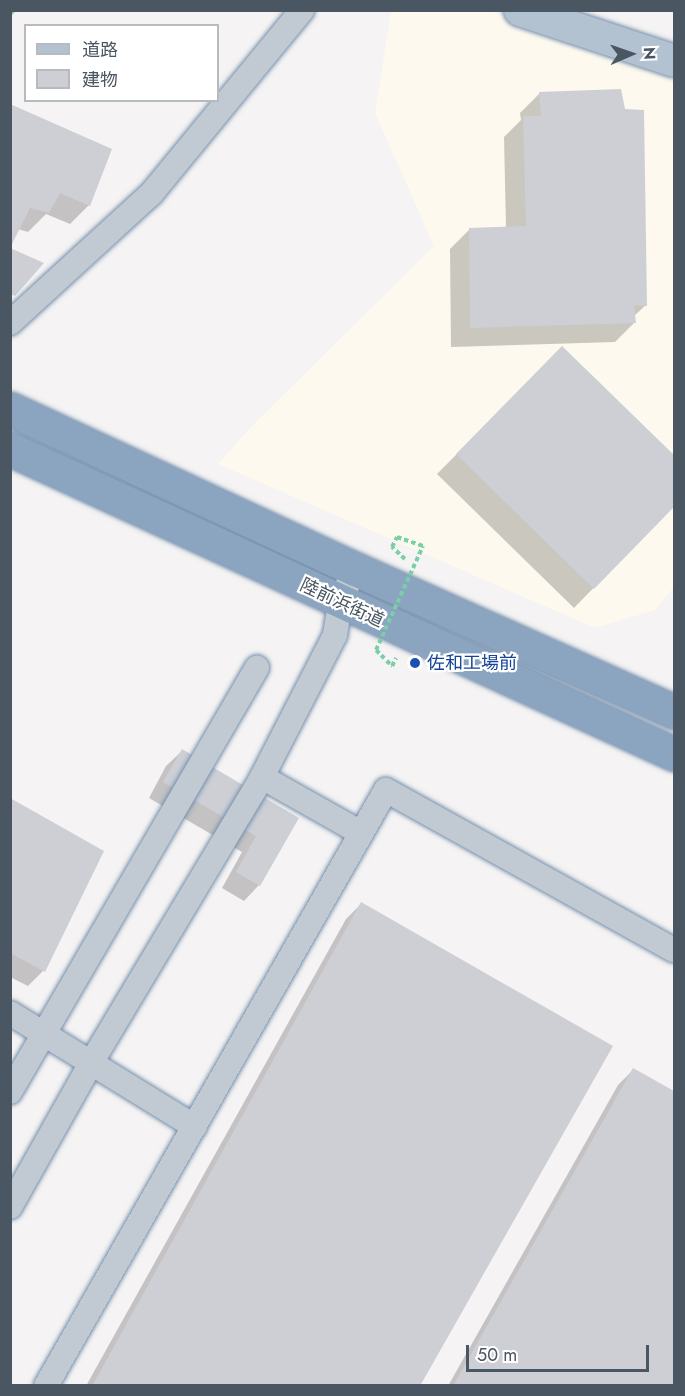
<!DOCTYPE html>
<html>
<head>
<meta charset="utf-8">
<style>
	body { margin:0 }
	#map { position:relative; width:685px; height:1396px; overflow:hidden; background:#f5f3f3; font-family:Jost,"Noto Sans JP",sans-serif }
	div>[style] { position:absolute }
	.commercial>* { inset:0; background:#fdf9ef }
	.shadow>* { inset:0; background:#0003 }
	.building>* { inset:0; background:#cdcfd5 }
	.path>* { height:4px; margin-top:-2px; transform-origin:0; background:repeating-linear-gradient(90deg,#7ad0a6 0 4.5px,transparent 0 7.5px) }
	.roads { filter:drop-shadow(0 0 2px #7690ad) drop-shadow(0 0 2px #7690ad) }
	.minor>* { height:24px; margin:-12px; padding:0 12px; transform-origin:12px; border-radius:12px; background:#c1cad2 }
	.major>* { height:32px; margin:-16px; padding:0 16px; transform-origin:16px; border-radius:16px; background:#b3c2d1 }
	.highway>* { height:33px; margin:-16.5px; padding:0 16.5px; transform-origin:16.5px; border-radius:16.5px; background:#8ba5c1 }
	.path-bridge>* { height:4px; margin-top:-2px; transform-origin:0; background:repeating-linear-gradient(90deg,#7ad0a6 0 4.5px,transparent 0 7.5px) }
	.dots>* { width:16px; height:16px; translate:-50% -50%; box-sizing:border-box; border:3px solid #fff; border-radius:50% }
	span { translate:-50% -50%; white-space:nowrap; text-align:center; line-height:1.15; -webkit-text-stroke:4.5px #fff; paint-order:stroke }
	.street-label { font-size:18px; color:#4a5661 }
	.transit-label { font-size:18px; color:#164399 }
	.left { translate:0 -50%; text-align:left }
	.frame { position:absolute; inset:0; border:12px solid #4a5661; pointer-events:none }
	.legend { position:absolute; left:24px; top:24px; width:195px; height:78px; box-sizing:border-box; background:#fff; border:2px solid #b7bbc0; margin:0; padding:8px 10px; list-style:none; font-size:18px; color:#4a5661 }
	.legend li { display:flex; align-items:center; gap:12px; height:30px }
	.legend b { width:30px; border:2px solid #b7bbc0 }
	.north { position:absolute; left:601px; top:24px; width:60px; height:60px; -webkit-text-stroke:4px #fff; paint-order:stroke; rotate:88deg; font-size:16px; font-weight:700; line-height:24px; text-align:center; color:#4a5661 }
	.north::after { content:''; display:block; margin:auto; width:21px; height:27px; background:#4a5661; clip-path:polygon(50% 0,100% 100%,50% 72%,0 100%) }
	.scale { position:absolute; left:466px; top:1345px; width:183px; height:27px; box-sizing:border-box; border:3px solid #4a5661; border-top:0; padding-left:8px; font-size:18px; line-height:21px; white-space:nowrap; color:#4a5661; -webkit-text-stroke:4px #fff; paint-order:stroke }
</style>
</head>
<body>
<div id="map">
	<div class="commercial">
		<i style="clip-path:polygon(391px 11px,489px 11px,674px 72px,674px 587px,655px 610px,595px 628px,218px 464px,249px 429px,434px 246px,375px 113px)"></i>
	</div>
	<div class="shadow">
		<i style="clip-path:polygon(540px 93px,646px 305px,634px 316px,635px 322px,615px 342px,451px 347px,450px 249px,469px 230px,506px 228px,504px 137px,521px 120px,520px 113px)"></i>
		<i style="clip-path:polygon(10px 106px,89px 205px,70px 224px,46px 214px,28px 232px,18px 229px)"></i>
		<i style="clip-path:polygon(562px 348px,674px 457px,674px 505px,574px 608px,437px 474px)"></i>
		<i style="clip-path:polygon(182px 751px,297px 818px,259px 885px,244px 901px,222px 888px,242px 852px,149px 798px,166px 766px)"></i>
		<i style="clip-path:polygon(10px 799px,43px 971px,28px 986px,10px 977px)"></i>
		<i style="clip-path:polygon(361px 904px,418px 1386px,86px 1386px,346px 919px)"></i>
		<i style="clip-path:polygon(633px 1070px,674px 1093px,674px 1386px,448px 1386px,618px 1085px)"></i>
	</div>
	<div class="building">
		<i style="clip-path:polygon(621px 89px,625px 109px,644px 110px,647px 306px,634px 305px,636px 323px,470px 328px,469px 228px,526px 226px,523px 116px,541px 116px,539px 92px)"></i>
		<i style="clip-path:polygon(10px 104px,112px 149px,90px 206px,60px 193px,49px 213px,30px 208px,10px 248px)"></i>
		<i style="clip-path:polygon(10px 248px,44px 263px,15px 296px,10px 294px)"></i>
		<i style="clip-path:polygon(562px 346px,674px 455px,674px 507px,594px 589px,456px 454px)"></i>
		<i style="clip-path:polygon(182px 749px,299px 818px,260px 886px,236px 872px,256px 836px,163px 782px)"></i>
		<i style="clip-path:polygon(10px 798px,104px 851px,45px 972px,10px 953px)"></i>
		<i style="clip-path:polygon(361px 902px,613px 1046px,420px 1386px,92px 1386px)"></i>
		<i style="clip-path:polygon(633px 1068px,674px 1091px,674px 1386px,453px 1386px)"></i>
	</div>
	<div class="path">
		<i style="left:10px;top:14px;width:6px;rotate:-45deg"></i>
		<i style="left:405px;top:559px;width:18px;rotate:-137deg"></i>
		<i style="left:392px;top:547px;width:11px;rotate:-63deg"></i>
		<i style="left:397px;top:537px;width:28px;rotate:19deg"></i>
		<i style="left:376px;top:650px;width:23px;rotate:45deg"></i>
		<i style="left:392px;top:666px;width:9px;rotate:-63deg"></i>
	</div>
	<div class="roads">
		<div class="minor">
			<i style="left:10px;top:323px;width:191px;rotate:-42.5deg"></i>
			<i style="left:151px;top:194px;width:238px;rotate:-50.6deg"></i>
			<i style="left:262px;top:777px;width:114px;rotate:29.5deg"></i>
			<i style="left:10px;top:1013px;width:217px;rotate:31.6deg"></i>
			<i style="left:10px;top:1092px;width:491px;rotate:-59.8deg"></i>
			<i style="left:10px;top:1207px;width:165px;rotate:-60.6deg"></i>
			<i style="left:91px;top:1063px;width:333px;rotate:-59.1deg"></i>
			<i style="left:262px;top:777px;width:160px;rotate:-62.8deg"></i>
			<i style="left:335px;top:635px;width:33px;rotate:-81deg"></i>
			<i style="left:340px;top:602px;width:36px;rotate:-66deg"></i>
			<i style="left:46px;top:1386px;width:686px;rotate:-60.3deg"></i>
			<i style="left:386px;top:790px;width:329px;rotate:29.1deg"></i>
		</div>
		<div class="major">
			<i style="left:520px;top:10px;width:162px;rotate:18.3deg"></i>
		</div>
		<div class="highway">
			<i style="left:10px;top:409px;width:380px;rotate:24.9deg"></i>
			<i style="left:355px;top:569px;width:350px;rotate:24.1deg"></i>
			<i style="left:10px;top:449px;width:731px;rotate:24.67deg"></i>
		</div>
	</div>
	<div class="path-bridge">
		<i style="left:376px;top:650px;width:114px;rotate:-65.7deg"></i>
	</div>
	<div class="dots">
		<i style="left:415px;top:663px;background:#1a4fb4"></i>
	</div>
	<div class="street-label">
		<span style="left:342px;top:603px;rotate:25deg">陸前浜街道</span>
	</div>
	<div class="transit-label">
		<span class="left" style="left:427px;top:663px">佐和工場前</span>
	</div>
	<div class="frame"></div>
	<ul class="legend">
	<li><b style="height:8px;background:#b3c2d1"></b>道路</li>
	<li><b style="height:16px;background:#cdcfd5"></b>建物</li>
	</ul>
	<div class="north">N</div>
	<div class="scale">50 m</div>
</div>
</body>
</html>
